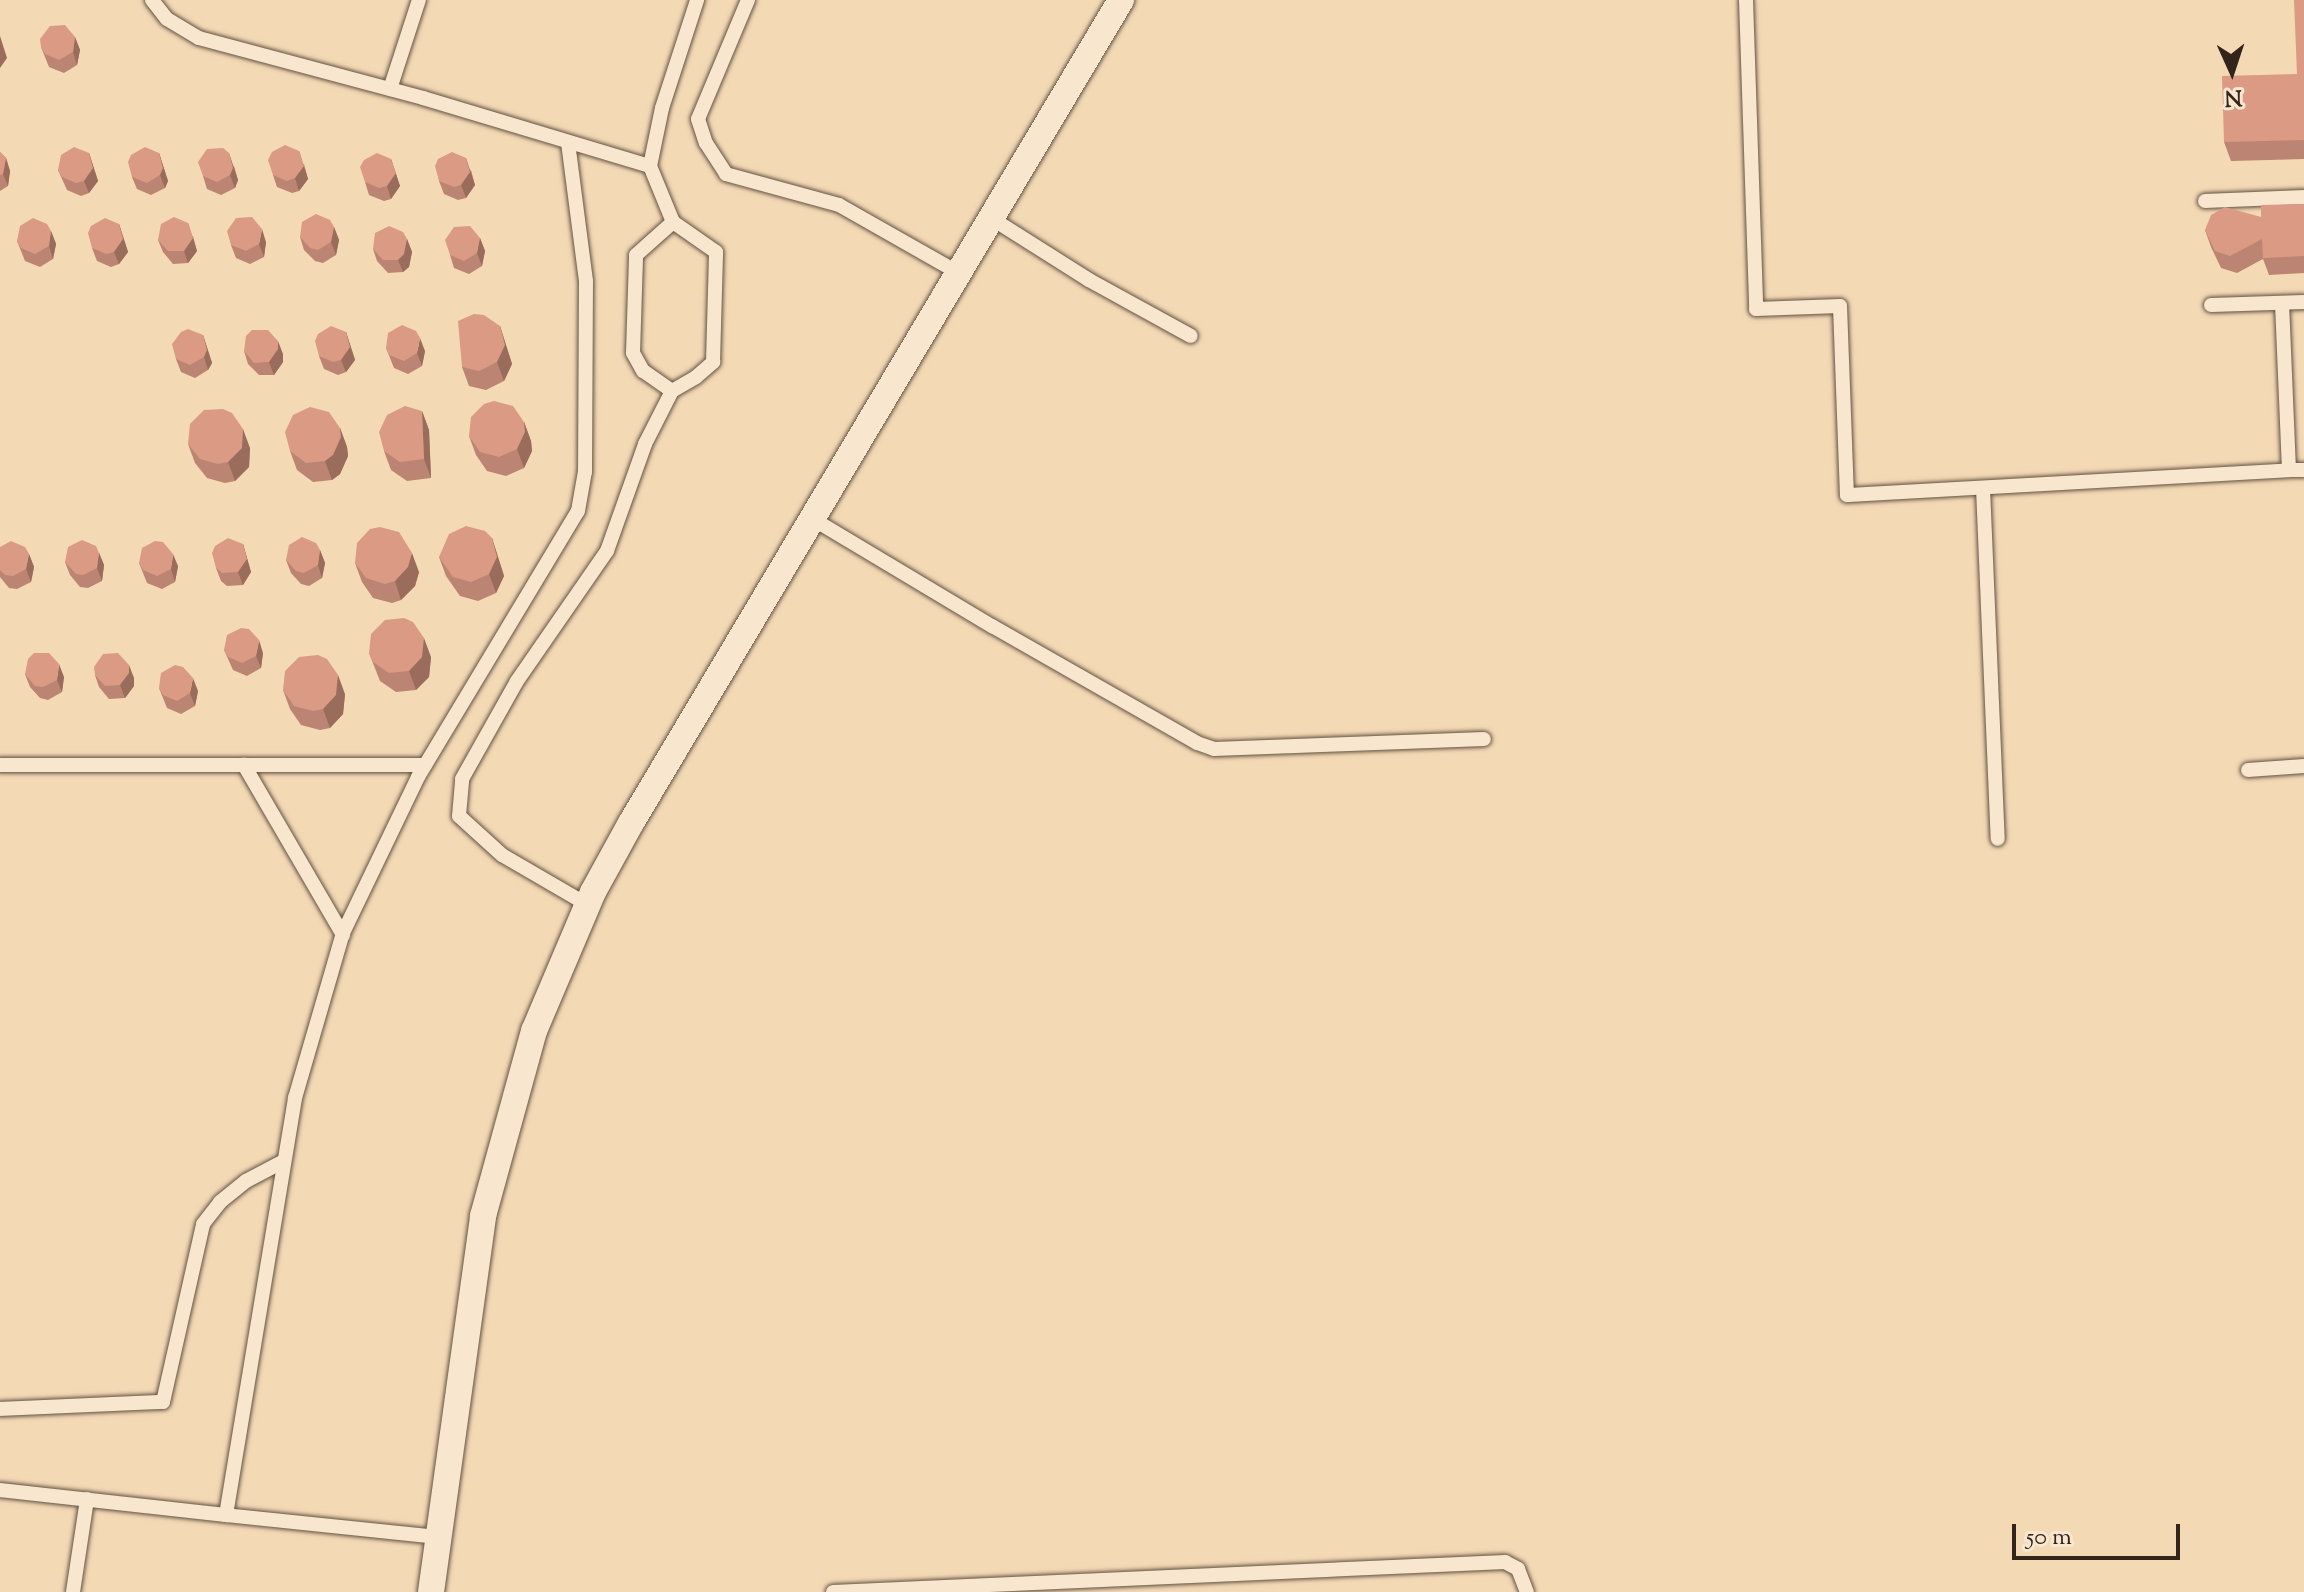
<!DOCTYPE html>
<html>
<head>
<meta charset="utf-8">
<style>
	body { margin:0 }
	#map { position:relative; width:2304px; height:1592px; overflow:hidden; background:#f4d9b5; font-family:"Sorts Mill Goudy",serif }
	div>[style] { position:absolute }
	.roads { filter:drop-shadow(0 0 2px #635242) drop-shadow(0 0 2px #635242) }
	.lane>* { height:14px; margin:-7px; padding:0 7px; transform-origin:7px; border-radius:7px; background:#f8e6cf }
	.street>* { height:26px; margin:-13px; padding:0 13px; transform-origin:13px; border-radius:13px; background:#f8e6cf }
	.wall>* { inset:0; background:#bc8472 }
	.shaded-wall>* { inset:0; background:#996c5c }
	.building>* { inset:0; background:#db9a84 }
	span { translate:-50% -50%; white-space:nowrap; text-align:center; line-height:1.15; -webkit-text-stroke:6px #f8e6cf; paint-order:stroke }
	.north { position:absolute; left:2192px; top:32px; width:80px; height:80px; -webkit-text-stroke:6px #f8e6cf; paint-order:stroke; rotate:177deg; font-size:22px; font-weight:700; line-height:32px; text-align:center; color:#33251b }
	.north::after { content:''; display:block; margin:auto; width:28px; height:36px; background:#33251b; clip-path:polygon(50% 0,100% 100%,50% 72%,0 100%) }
	.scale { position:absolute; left:2012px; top:1524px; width:168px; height:36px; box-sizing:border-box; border:4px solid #33251b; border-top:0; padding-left:10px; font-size:24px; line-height:28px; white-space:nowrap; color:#33251b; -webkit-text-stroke:6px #f8e6cf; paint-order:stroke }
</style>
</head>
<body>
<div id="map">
	<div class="roads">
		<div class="lane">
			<i style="left:152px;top:0;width:24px;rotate:52deg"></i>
			<i style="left:167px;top:19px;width:37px;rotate:31deg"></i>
			<i style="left:199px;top:38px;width:232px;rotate:15deg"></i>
			<i style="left:423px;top:98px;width:237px;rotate:16.7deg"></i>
			<i style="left:650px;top:166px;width:59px;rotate:-78.3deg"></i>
			<i style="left:662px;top:108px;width:114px;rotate:-72deg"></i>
			<i style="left:748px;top:0;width:129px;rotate:112.8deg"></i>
			<i style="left:698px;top:119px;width:25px;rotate:72deg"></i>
			<i style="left:706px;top:143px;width:37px;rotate:57deg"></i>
			<i style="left:726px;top:174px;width:117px;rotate:15.3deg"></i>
			<i style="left:839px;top:205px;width:136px;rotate:29.6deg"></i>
			<i style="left:1746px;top:0;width:309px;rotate:88.1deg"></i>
			<i style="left:1756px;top:309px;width:84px;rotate:-2deg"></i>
			<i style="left:1840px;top:306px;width:189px;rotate:87.9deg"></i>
			<i style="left:1847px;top:495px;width:443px;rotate:-3.2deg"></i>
			<i style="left:390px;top:89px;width:94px;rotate:-72deg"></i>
			<i style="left:2205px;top:201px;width:99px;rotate:-2.3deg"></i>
			<i style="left:991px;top:218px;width:116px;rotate:32.3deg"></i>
			<i style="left:1089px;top:280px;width:116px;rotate:28.8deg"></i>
			<i style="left:2282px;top:303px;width:167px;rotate:87.6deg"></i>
			<i style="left:2289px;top:470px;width:15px"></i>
			<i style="left:2211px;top:305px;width:93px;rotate:-1.8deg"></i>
			<i style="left:672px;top:391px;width:35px;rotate:-145deg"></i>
			<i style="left:643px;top:371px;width:21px;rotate:-119deg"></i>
			<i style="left:633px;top:353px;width:98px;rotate:-88.2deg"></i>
			<i style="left:636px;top:255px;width:50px;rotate:-41.7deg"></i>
			<i style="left:1983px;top:488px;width:351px;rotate:87.6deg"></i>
			<i style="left:813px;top:519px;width:209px;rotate:30.9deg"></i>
			<i style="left:992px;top:626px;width:236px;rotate:29.7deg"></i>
			<i style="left:1197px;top:743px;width:18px;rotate:19deg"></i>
			<i style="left:1214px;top:749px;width:270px;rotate:-2.1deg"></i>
			<i style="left:0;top:765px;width:244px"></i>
			<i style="left:2248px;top:770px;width:56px;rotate:-4.1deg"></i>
			<i style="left:588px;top:905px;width:99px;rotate:-149.8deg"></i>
			<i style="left:502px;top:855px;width:58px;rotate:-137.8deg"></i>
			<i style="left:459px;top:816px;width:37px;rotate:-85deg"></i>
			<i style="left:462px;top:779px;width:112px;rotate:-60.7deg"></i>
			<i style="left:517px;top:681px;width:158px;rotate:-55.3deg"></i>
			<i style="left:607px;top:551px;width:114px;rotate:-70.4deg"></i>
			<i style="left:645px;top:444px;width:59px;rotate:-63deg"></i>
			<i style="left:672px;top:391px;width:28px;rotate:-30deg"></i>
			<i style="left:696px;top:377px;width:23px;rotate:-41deg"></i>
			<i style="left:713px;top:362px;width:110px;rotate:-88.4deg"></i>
			<i style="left:716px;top:252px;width:52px;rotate:-145.1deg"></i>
			<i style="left:673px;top:222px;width:61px;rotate:-112.3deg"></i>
			<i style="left:343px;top:935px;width:197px;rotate:-120.2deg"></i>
			<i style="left:244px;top:765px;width:181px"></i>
			<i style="left:0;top:1409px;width:163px;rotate:-2.5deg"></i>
			<i style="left:163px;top:1402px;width:182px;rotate:-77.3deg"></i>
			<i style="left:203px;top:1224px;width:28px;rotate:-52deg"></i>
			<i style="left:220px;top:1202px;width:33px;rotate:-39deg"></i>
			<i style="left:246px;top:1181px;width:43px;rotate:-27.8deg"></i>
			<i style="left:0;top:1490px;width:227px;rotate:6.3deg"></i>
			<i style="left:438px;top:1537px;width:213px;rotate:-174.1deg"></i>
			<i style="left:226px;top:1515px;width:423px;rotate:-80.6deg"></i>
			<i style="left:295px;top:1098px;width:172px;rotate:-73.8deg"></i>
			<i style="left:343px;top:933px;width:173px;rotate:-64.3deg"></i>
			<i style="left:418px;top:777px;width:310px;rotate:-59deg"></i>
			<i style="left:578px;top:511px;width:40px;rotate:-80deg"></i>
			<i style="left:585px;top:472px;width:191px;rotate:-89.7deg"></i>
			<i style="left:586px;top:281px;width:139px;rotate:-97.4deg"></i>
			<i style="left:73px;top:1592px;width:94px;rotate:-81.4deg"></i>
			<i style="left:833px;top:1592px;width:673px;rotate:-2.56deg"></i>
			<i style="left:1505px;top:1562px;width:15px;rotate:28deg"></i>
			<i style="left:1518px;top:1569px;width:25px;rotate:69deg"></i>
		</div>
		<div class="street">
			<i style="left:431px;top:1592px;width:380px;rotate:-82.1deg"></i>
			<i style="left:483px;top:1216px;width:192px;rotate:-74.6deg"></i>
			<i style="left:534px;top:1031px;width:151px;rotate:-67deg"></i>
			<i style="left:593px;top:892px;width:79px;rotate:-61.2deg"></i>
			<i style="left:631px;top:823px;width:958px;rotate:-59.23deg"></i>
		</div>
	</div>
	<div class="wall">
		<i style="clip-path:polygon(2304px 0,2304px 159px,2231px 161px,2224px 142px,2297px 74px)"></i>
		<i style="clip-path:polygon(75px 37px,80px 50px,77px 65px,64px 73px,49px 67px,41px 47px)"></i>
		<i style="clip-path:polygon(0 152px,6px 158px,10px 171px,8px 186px,0 191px)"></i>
		<i style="clip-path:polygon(89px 153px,98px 181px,89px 193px,81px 196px,67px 190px,58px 170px)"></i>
		<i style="clip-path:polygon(159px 153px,168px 181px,165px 188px,151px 195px,137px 189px,132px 177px)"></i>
		<i style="clip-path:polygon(391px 159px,400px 186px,391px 199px,384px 201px,369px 195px,365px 182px)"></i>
		<i style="clip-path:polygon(304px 164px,308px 179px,299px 191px,292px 193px,277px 187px,273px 175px)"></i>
		<i style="clip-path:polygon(234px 166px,238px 180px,235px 188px,221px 195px,207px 189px,203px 176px)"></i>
		<i style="clip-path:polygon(471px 170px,475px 185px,466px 198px,458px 200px,444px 194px,439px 181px)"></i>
		<i style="clip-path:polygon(2304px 204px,2304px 273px,2269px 275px,2263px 259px,2237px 273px,2221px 268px,2211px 247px,2205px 230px,2261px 217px)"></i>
		<i style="clip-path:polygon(119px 224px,128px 252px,119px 264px,111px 267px,97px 261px,92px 248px)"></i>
		<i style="clip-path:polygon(334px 227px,339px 240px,336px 255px,323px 263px,315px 261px,304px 250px,300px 237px)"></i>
		<i style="clip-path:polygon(51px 231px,56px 244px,53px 259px,40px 267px,25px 261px,17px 241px)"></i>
		<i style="clip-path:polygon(193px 236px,197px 251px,188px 263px,173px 264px,163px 252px,158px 240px)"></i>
		<i style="clip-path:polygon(480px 238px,485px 251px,482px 266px,469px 274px,454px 268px,450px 255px)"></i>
		<i style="clip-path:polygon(407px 239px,412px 252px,409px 267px,403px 272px,388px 273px,377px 261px,373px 249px)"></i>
		<i style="clip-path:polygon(266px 242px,264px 257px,250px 264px,236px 258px,231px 245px)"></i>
		<i style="clip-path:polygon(500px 326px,512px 364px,504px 381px,486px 390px,469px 386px,462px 367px)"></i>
		<i style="clip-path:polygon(346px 332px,355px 360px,346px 372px,338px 375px,324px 369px,319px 356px)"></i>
		<i style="clip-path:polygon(203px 335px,212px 363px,208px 370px,195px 378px,181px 372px,176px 359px)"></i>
		<i style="clip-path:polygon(386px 348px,425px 351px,422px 366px,408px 374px,394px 368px)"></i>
		<i style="clip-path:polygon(244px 351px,283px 354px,283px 362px,274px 375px,259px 375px,248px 364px)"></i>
		<i style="clip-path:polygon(422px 411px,429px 430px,431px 478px,407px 481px,391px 470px,384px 451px)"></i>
		<i style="clip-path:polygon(524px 422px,531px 441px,532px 451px,524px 468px,506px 476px,487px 471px,476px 455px,469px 436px)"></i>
		<i style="clip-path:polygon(340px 428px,347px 447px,348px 456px,340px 474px,332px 480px,313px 482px,297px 470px,290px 451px)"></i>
		<i style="clip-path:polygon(188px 444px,250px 448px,249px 467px,235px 481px,225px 483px,207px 478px,195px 463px)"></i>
		<i style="clip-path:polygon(492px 538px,504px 576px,496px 593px,478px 601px,460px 596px,446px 576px,439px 557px)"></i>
		<i style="clip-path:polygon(243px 544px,251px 572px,243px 585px,227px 586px,221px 581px,216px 568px)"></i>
		<i style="clip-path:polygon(0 547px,29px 554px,34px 567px,31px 582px,17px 589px,9px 588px,0 577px)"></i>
		<i style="clip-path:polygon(320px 550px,325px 563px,322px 578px,309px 586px,301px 584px,291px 573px,286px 560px)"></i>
		<i style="clip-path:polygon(99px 553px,104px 565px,102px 581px,88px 588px,80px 587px,70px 575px,65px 562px)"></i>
		<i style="clip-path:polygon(139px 563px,178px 566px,175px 582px,162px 589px,147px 583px)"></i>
		<i style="clip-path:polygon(355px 563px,419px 572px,415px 586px,401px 600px,392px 603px,373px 598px,362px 582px)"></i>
		<i style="clip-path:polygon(224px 650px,263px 653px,261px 668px,247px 676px,233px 670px)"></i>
		<i style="clip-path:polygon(369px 653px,431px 657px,429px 677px,416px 690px,396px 692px,380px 681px)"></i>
		<i style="clip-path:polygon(25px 674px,64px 677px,62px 692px,48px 700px,40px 698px,30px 687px)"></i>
		<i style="clip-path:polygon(95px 675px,134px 678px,134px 686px,125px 698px,109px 699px,99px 687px)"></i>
		<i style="clip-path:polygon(159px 688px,198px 691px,195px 706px,181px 714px,167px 708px)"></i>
		<i style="clip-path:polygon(283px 690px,345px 694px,343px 714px,330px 728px,320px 730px,301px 725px,290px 709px)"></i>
	</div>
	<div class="shaded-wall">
		<i style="clip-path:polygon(0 36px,7px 58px,0 68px)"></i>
		<i style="clip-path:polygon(75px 37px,80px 50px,77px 65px,73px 52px)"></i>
		<i style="clip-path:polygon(299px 151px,308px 179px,299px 191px,295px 178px)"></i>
		<i style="clip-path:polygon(89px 153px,98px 181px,89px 193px,84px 181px)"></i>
		<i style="clip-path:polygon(159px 153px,168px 181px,165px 188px,160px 175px)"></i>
		<i style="clip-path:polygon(229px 153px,238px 180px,235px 188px,230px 175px)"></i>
		<i style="clip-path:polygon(6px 158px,10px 171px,8px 186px,3px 174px)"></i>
		<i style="clip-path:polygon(466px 158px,475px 185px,466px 198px,461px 185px)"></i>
		<i style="clip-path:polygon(391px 159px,400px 186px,391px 199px,387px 186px)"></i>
		<i style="clip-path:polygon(188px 223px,197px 251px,188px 263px,184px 251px)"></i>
		<i style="clip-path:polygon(119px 224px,128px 252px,119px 264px,114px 252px)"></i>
		<i style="clip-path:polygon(334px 227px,339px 240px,336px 255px,331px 242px)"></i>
		<i style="clip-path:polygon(262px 229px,266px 242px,264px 257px,259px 244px)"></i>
		<i style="clip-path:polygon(51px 231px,56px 244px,53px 259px,49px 246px)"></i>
		<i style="clip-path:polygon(480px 238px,485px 251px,482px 266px,477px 253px)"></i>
		<i style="clip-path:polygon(407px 239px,412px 252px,409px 267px,403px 272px,398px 260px)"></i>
		<i style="clip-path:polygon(500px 326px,512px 364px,504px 381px,497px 362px)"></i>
		<i style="clip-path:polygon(346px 332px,355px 360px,346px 372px,341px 360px)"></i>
		<i style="clip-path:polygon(203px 335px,212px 363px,208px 370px,204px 357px)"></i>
		<i style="clip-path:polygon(420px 338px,425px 351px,422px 366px,417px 353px)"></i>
		<i style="clip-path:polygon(278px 341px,283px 354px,283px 362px,274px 375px,269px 362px)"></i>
		<i style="clip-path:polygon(422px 411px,429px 430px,431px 478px,424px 459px)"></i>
		<i style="clip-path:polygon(524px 422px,531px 441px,532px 451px,524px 468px,517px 449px)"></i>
		<i style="clip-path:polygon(340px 428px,347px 447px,348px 456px,340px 474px,332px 480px,325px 461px)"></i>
		<i style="clip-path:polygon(243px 429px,250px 448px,249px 467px,235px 481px,228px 462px)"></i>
		<i style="clip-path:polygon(492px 538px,504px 576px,496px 593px,489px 574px)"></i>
		<i style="clip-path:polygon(243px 544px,251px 572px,243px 585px,238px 572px)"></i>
		<i style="clip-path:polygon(320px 550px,325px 563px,322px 578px,318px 565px)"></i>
		<i style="clip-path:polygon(99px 553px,104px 565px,102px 581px,97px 568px)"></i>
		<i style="clip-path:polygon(412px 553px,419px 572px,415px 586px,401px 600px,395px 581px)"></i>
		<i style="clip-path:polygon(29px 554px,34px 567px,31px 582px,26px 569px)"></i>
		<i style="clip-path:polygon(173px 554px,178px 566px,175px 582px,171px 569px)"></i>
		<i style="clip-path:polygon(424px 638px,431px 657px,429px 677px,416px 690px,409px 671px)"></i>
		<i style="clip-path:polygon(259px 640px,263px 653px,261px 668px,256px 656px)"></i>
		<i style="clip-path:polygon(59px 664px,64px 677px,62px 692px,57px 680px)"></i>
		<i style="clip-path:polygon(129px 665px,134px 678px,134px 686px,125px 698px,120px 685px)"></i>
		<i style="clip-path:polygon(338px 675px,345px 694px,343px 714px,330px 728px,323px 709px)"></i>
		<i style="clip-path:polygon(193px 678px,198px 691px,195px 706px,190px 693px)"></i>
	</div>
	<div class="building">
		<i style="clip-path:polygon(2294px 0,2304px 0,2304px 140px,2224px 142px,2222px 76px,2297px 74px)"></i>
		<i style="clip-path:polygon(65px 25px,75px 37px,73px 52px,59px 60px,45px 54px,41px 47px,40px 39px,50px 26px)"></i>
		<i style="clip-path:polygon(285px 145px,299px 151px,304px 166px,295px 178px,287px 181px,273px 175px,268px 160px,272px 152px)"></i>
		<i style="clip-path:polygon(74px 147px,89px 153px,93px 168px,84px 181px,76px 183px,62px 177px,58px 170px,61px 155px)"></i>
		<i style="clip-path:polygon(145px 147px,159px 153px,163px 168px,160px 175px,147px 183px,132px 177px,128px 162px,131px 155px)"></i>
		<i style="clip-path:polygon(223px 148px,229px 153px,233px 168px,230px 175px,217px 182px,203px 176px,198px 162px,207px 149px)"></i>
		<i style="clip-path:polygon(0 152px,6px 158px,3px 174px,0 175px)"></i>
		<i style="clip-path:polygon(452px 152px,466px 158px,470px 172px,461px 185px,454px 187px,439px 181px,435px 166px,438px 159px)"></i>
		<i style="clip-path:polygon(377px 153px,391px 159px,396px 173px,387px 186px,379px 188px,365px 182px,360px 167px,364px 160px)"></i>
		<i style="clip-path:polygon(2304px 204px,2304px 256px,2263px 258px,2262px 239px,2230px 256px,2215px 251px,2205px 230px,2211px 215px,2225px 207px,2261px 217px,2261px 205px)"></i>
		<i style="clip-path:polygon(316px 214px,330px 220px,334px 227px,331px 242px,318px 250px,310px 248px,300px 237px,302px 222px)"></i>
		<i style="clip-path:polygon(174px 217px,188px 223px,193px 238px,184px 251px,168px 251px,158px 240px,161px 224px)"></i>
		<i style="clip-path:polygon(252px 217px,262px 229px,259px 244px,246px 251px,231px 245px,227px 231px,236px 218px)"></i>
		<i style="clip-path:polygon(33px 218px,47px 224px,51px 231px,49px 246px,35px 254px,21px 248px,17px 241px,20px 226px)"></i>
		<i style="clip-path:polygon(105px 218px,119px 224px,123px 239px,114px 252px,106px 254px,92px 248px,88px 233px,91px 226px)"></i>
		<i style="clip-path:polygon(389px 226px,403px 232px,407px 239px,404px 254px,398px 260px,383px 260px,373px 249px,375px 233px)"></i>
		<i style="clip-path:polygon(470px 226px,480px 238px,477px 253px,464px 261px,450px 255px,445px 240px,454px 227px)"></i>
		<i style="clip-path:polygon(474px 314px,484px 315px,500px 326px,505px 345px,497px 362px,479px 371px,462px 367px,458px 321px)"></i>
		<i style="clip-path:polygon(402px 325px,416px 331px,420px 338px,417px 353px,404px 361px,389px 355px,386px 348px,388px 333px)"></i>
		<i style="clip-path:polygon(331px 326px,346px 332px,350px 347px,341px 360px,333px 362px,319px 356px,315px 341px,318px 334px)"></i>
		<i style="clip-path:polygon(188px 329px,203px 335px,207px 350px,204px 357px,190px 365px,176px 359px,172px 344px,181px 332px)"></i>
		<i style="clip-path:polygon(252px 330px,268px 330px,278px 341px,278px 349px,269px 362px,254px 363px,244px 351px,246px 336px)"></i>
		<i style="clip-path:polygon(494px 401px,513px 406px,524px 422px,525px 432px,517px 449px,499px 457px,480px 452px,469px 436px,471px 417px,484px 404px)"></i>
		<i style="clip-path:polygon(405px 406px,422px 411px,424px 459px,400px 462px,384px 451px,379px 432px,387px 415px)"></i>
		<i style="clip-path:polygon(310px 407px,329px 412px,340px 428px,341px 437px,333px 455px,325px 461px,306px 463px,290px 451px,285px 432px,293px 415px)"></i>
		<i style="clip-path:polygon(223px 409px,232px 413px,243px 429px,242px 448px,228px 462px,218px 464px,200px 459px,188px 444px,190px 424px,204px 410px)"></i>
		<i style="clip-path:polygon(466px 526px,485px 531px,492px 538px,497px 557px,489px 574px,471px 582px,453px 577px,439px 557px,449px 534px)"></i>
		<i style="clip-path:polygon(380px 527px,399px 532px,412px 553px,408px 567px,395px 581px,385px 584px,366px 578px,355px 563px,357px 543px,370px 529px)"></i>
		<i style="clip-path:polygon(302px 537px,316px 543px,320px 550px,318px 565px,304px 573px,296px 571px,286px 560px,289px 545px)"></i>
		<i style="clip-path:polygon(228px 538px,243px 544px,247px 559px,238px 572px,222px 573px,216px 568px,212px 553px,215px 546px)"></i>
		<i style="clip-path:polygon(82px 540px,96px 546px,99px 553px,97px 568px,83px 575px,76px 574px,65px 562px,68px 547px)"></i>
		<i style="clip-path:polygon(11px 541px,25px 547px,29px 554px,26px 569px,13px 576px,5px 575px,0 570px,0 547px)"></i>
		<i style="clip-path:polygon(155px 541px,163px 542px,173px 554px,171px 569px,157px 576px,143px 570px,139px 563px,142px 548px)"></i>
		<i style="clip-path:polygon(404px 618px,413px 622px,424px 638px,422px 657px,409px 671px,389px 673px,373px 662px,369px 653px,371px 634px,385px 620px)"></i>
		<i style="clip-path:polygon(241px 628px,249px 629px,259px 640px,256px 656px,242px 663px,228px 657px,224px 650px,227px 635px)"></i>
		<i style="clip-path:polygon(34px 653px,49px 653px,59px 664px,57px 680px,43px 687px,35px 686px,25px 674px,28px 659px)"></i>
		<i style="clip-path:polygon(118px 653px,129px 665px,129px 673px,120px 685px,105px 686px,95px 675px,94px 667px,103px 654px)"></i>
		<i style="clip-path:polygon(318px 655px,327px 659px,338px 675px,336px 695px,323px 709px,313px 711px,294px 706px,283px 690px,285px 671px,299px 657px)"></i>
		<i style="clip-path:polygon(175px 665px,183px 667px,193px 678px,190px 693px,177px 701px,163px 695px,159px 688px,161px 673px)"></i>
	</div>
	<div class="north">N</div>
	<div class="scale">50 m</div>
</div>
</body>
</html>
